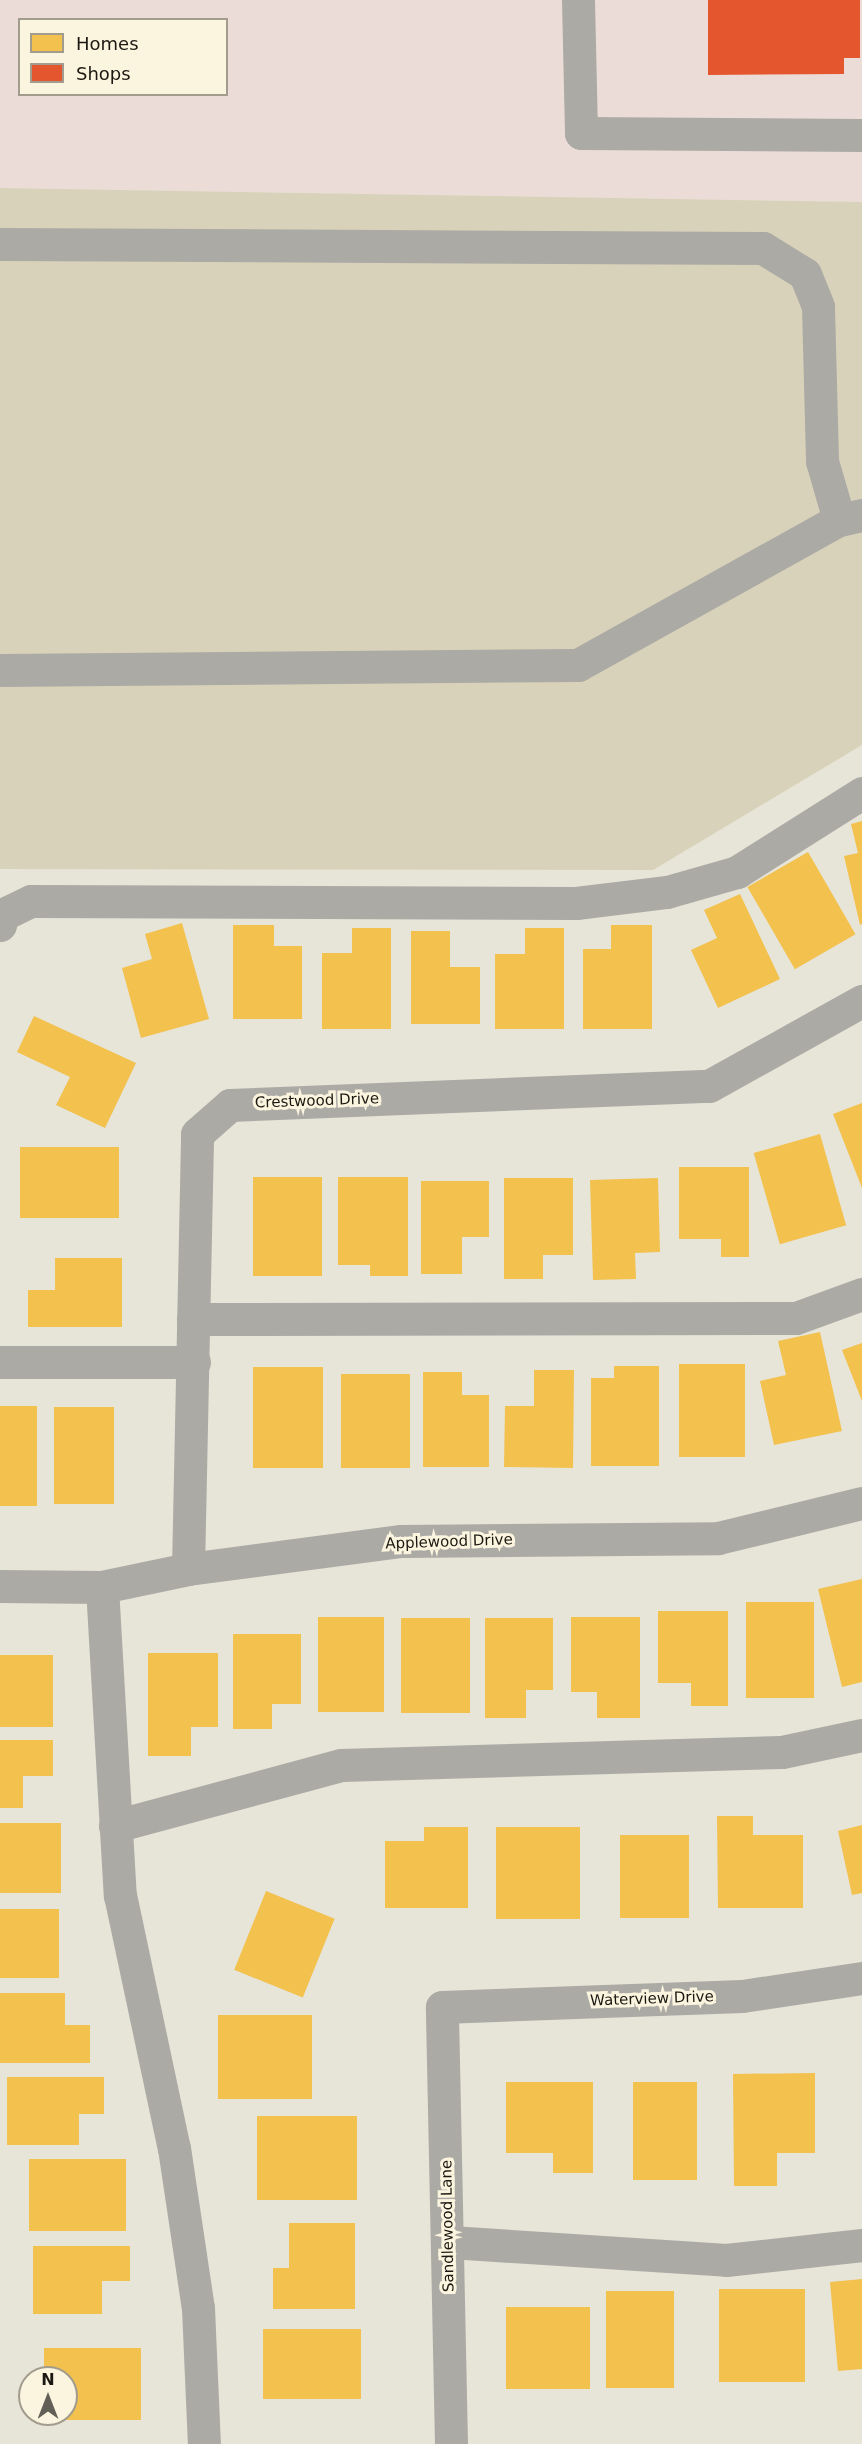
<!DOCTYPE html>
<html>
<head>
<meta charset="utf-8">
<style>
	body { margin:0 }
	#map { position:relative; width:862px; height:2444px; overflow:hidden; background:#e7e4d8; font-family:"DejaVu Sans",sans-serif }
	div>[style] { position:absolute }
	.commercial>* { inset:0; background:#ecdcd7 }
	.green>* { inset:0; background:#d9d2ba }
	.homes>* { inset:0; background:#f2c14e; transform-origin:0 0 }
	.shops>* { inset:0; background:#e4572e }
	.minor>* { height:33px; margin:-16.5px; padding:0 16.5px; transform-origin:16.5px; border-radius:16.5px; background:#acaaa4 }
	span { translate:-50% -50%; white-space:nowrap; text-align:center; line-height:1.15; -webkit-text-stroke:6px #fbf4df; paint-order:stroke }
	.street-label { font-size:15px; color:#1b1811 }
	.legend { position:absolute; left:18px; top:18px; width:210px; height:78px; box-sizing:border-box; background:#fbf4df; border:2px solid #a19c8d; margin:0; padding:8px 10px; list-style:none; font-size:18px; color:#1b1811 }
	.legend li { display:flex; align-items:center; gap:12px; height:30px }
	.legend b { width:30px; border:2px solid #a19c8d }
	.north { position:absolute; left:18px; top:2366px; width:60px; height:60px; box-sizing:border-box; background:#fbf4df; border:2px solid #a19c8d; border-radius:50%; rotate:0deg; font-size:16px; font-weight:700; line-height:24px; text-align:center; color:#1b1811 }
	.north::after { content:''; display:block; margin:auto; width:21px; height:27px; background:#625f57; clip-path:polygon(50% 0,100% 100%,50% 72%,0 100%) }
</style>
</head>
<body>
<div id="map">
	<div class="commercial">
		<i style="clip-path:polygon(evenodd,0 0,862px 0,862px 202px,0 188px,0 0,20px 20px,226px 20px,226px 94px,20px 94px,20px 20px)"></i>
	</div>
	<div class="green">
		<i style="clip-path:polygon(0 188px,862px 202px,862px 745px,653px 870px,0 869px)"></i>
	</div>
	<div class="homes">
		<i style="clip-path:polygon(862px 821px,862px 924px,860px 925px,844px 856px,858px 853px,851px 824px)"></i>
		<i style="left:808px;top:852px;width:95px;height:70px;rotate:60deg"></i>
		<i style="clip-path:polygon(740px 894px,780px 979px,718px 1008px,691px 950px,717px 938px,704px 910px)"></i>
		<i style="clip-path:polygon(182px 923px,209px 1019px,141px 1038px,122px 968px,152px 959px,145px 934px)"></i>
		<i style="clip-path:polygon(233px 925px,274px 925px,274px 946px,302px 946px,302px 1019px,233px 1019px)"></i>
		<i style="clip-path:polygon(611px 925px,652px 925px,652px 1029px,583px 1029px,583px 949px,611px 949px)"></i>
		<i style="clip-path:polygon(352px 928px,391px 928px,391px 1029px,322px 1029px,322px 953px,352px 953px)"></i>
		<i style="clip-path:polygon(525px 928px,564px 928px,564px 1029px,495px 1029px,495px 954px,525px 954px)"></i>
		<i style="clip-path:polygon(411px 931px,450px 931px,450px 967px,480px 967px,480px 1024px,411px 1024px)"></i>
		<i style="clip-path:polygon(34px 1016px,136px 1063px,105px 1128px,56px 1105px,70px 1077px,17px 1052px)"></i>
		<i style="clip-path:polygon(862px 1103px,862px 1188px,833px 1114px)"></i>
		<i style="left:820px;top:1134px;width:95px;height:69px;rotate:74deg"></i>
		<i style="left:20px;top:1147px;width:99px;height:71px"></i>
		<i style="clip-path:polygon(679px 1167px,749px 1167px,749px 1257px,721px 1257px,721px 1239px,679px 1239px)"></i>
		<i style="left:253px;top:1177px;width:69px;height:99px"></i>
		<i style="clip-path:polygon(338px 1177px,408px 1177px,408px 1276px,370px 1276px,370px 1265px,338px 1265px)"></i>
		<i style="clip-path:polygon(504px 1178px,573px 1178px,573px 1255px,543px 1255px,543px 1279px,504px 1279px)"></i>
		<i style="clip-path:polygon(658px 1178px,660px 1252px,635px 1253px,636px 1279px,593px 1280px,590px 1180px)"></i>
		<i style="clip-path:polygon(421px 1181px,489px 1181px,489px 1237px,462px 1237px,462px 1274px,421px 1274px)"></i>
		<i style="clip-path:polygon(55px 1258px,122px 1258px,122px 1327px,28px 1327px,28px 1290px,55px 1290px)"></i>
		<i style="clip-path:polygon(820px 1332px,842px 1431px,774px 1445px,760px 1381px,786px 1375px,778px 1341px)"></i>
		<i style="clip-path:polygon(862px 1343px,862px 1401px,842px 1350px)"></i>
		<i style="left:679px;top:1364px;width:66px;height:93px"></i>
		<i style="clip-path:polygon(614px 1366px,659px 1366px,659px 1466px,591px 1466px,591px 1378px,614px 1378px)"></i>
		<i style="left:253px;top:1367px;width:70px;height:101px"></i>
		<i style="clip-path:polygon(534px 1370px,574px 1370px,573px 1468px,504px 1467px,505px 1406px,534px 1406px)"></i>
		<i style="clip-path:polygon(423px 1372px,462px 1372px,462px 1395px,489px 1395px,489px 1467px,423px 1467px)"></i>
		<i style="left:341px;top:1374px;width:69px;height:94px"></i>
		<i style="left:0;top:1406px;width:37px;height:100px"></i>
		<i style="left:54px;top:1407px;width:60px;height:97px"></i>
		<i style="clip-path:polygon(862px 1579px,862px 1682px,842px 1687px,818px 1589px)"></i>
		<i style="left:746px;top:1602px;width:68px;height:96px"></i>
		<i style="clip-path:polygon(658px 1611px,728px 1611px,728px 1706px,691px 1706px,691px 1683px,658px 1683px)"></i>
		<i style="left:318px;top:1617px;width:66px;height:95px"></i>
		<i style="clip-path:polygon(571px 1617px,640px 1617px,640px 1718px,597px 1718px,597px 1692px,571px 1692px)"></i>
		<i style="left:401px;top:1618px;width:69px;height:95px"></i>
		<i style="clip-path:polygon(485px 1618px,553px 1618px,553px 1690px,526px 1690px,526px 1718px,485px 1718px)"></i>
		<i style="clip-path:polygon(233px 1634px,301px 1634px,301px 1704px,272px 1704px,272px 1729px,233px 1729px)"></i>
		<i style="clip-path:polygon(148px 1653px,218px 1653px,218px 1727px,191px 1727px,191px 1756px,148px 1756px)"></i>
		<i style="left:0;top:1655px;width:53px;height:72px"></i>
		<i style="clip-path:polygon(0 1740px,53px 1740px,53px 1776px,23px 1776px,23px 1808px,0 1808px)"></i>
		<i style="clip-path:polygon(717px 1816px,753px 1816px,753px 1835px,803px 1835px,803px 1908px,718px 1908px)"></i>
		<i style="left:0;top:1823px;width:61px;height:70px"></i>
		<i style="clip-path:polygon(862px 1825px,862px 1893px,852px 1895px,838px 1831px)"></i>
		<i style="clip-path:polygon(424px 1827px,468px 1827px,468px 1908px,385px 1908px,385px 1841px,424px 1841px)"></i>
		<i style="left:496px;top:1827px;width:84px;height:92px"></i>
		<i style="left:620px;top:1835px;width:69px;height:83px"></i>
		<i style="left:266px;top:1891px;width:74px;height:85px;rotate:22deg"></i>
		<i style="left:0;top:1909px;width:59px;height:69px"></i>
		<i style="clip-path:polygon(0 1993px,65px 1993px,65px 2025px,90px 2025px,90px 2063px,0 2063px)"></i>
		<i style="left:218px;top:2015px;width:94px;height:84px"></i>
		<i style="clip-path:polygon(815px 2073px,815px 2153px,777px 2153px,777px 2186px,734px 2186px,733px 2074px)"></i>
		<i style="clip-path:polygon(7px 2077px,104px 2077px,104px 2114px,79px 2114px,79px 2145px,7px 2145px)"></i>
		<i style="clip-path:polygon(506px 2082px,593px 2082px,593px 2173px,553px 2173px,553px 2153px,506px 2153px)"></i>
		<i style="left:633px;top:2082px;width:64px;height:98px"></i>
		<i style="left:257px;top:2116px;width:100px;height:84px"></i>
		<i style="left:29px;top:2159px;width:97px;height:72px"></i>
		<i style="clip-path:polygon(289px 2223px,355px 2223px,355px 2309px,273px 2309px,273px 2268px,289px 2268px)"></i>
		<i style="clip-path:polygon(33px 2246px,130px 2246px,130px 2281px,102px 2281px,102px 2314px,33px 2314px)"></i>
		<i style="clip-path:polygon(862px 2279px,862px 2369px,838px 2371px,830px 2282px)"></i>
		<i style="left:719px;top:2289px;width:86px;height:93px"></i>
		<i style="left:606px;top:2291px;width:68px;height:97px"></i>
		<i style="left:506px;top:2307px;width:84px;height:82px"></i>
		<i style="left:263px;top:2329px;width:98px;height:70px"></i>
		<i style="clip-path:polygon(44px 2348px,141px 2348px,141px 2420px,44px 2420px,44px 2414px,66px 2414px,66px 2378px,44px 2378px)"></i>
	</div>
	<div class="shops">
		<i style="clip-path:polygon(708px 0,860px 0,860px 58px,844px 58px,844px 74px,708px 75px)"></i>
	</div>
	<div class="minor">
		<i style="left:578px;top:0;width:133px;rotate:88.7deg"></i>
		<i style="left:581px;top:133px;width:281px;rotate:0.4deg"></i>
		<i style="left:0;top:244px;width:763px;rotate:0.3deg"></i>
		<i style="left:763px;top:248px;width:49px;rotate:31.8deg"></i>
		<i style="left:805px;top:274px;width:35px;rotate:68deg"></i>
		<i style="left:818px;top:307px;width:154px;rotate:88.5deg"></i>
		<i style="left:822px;top:461px;width:61px;rotate:73.9deg"></i>
		<i style="left:0;top:670px;width:578px;rotate:-0.5deg"></i>
		<i style="left:578px;top:665px;width:299px;rotate:-29.1deg"></i>
		<i style="left:839px;top:520px;width:24px;rotate:-12deg"></i>
		<i style="left:0;top:925px;width:10px;rotate:-79deg"></i>
		<i style="left:2px;top:915px;width:32px;rotate:-26deg"></i>
		<i style="left:31px;top:901px;width:545px;rotate:0.21deg"></i>
		<i style="left:576px;top:903px;width:92px;rotate:-6.9deg"></i>
		<i style="left:667px;top:892px;width:73px;rotate:-15.9deg"></i>
		<i style="left:737px;top:872px;width:148px;rotate:-32.3deg"></i>
		<i style="left:193px;top:1319px;width:603px;rotate:-0.1deg"></i>
		<i style="left:796px;top:1318px;width:70px;rotate:-20deg"></i>
		<i style="left:0;top:1362px;width:194px"></i>
		<i style="left:188px;top:1569px;width:435px;rotate:-88.8deg"></i>
		<i style="left:197px;top:1134px;width:44px;rotate:-41.3deg"></i>
		<i style="left:230px;top:1105px;width:479px;rotate:-2.3deg"></i>
		<i style="left:709px;top:1086px;width:175px;rotate:-29.1deg"></i>
		<i style="left:0;top:1586px;width:102px;rotate:0.6deg"></i>
		<i style="left:102px;top:1587px;width:88px;rotate:-11.8deg"></i>
		<i style="left:188px;top:1569px;width:215px;rotate:-7.5deg"></i>
		<i style="left:401px;top:1541px;width:317px;rotate:-0.5deg"></i>
		<i style="left:718px;top:1538px;width:148px;rotate:-13.7deg"></i>
		<i style="left:102px;top:1587px;width:309px;rotate:86.7deg"></i>
		<i style="left:120px;top:1895px;width:259px;rotate:78deg"></i>
		<i style="left:174px;top:2148px;width:162px;rotate:81.5deg"></i>
		<i style="left:198px;top:2308px;width:136px;rotate:87.5deg"></i>
		<i style="left:115px;top:1826px;width:234px;rotate:-15.1deg"></i>
		<i style="left:341px;top:1765px;width:441px;rotate:-1.7deg"></i>
		<i style="left:782px;top:1752px;width:82px;rotate:-12deg"></i>
		<i style="left:450px;top:2242px;width:277px;rotate:3.7deg"></i>
		<i style="left:726px;top:2260px;width:137px;rotate:-6.3deg"></i>
		<i style="left:451px;top:2444px;width:437px;rotate:-91.2deg"></i>
		<i style="left:442px;top:2007px;width:300px;rotate:-2.1deg"></i>
		<i style="left:742px;top:1996px;width:121px;rotate:-8.5deg"></i>
	</div>
	<div class="street-label">
		<span style="left:317px;top:1101px;rotate:-2deg">Crestwood Drive</span>
		<span style="left:449px;top:1542px;rotate:-2deg">Applewood Drive</span>
		<span style="left:652px;top:1999px;rotate:-2deg">Waterview Drive</span>
		<span style="left:448px;top:2226px;rotate:-91deg">Sandlewood Lane</span>
	</div>
	<ul class="legend">
	<li><b style="height:16px;background:#f2c14e"></b>Homes</li>
	<li><b style="height:16px;background:#e4572e"></b>Shops</li>
	</ul>
	<div class="north">N</div>
</div>
</body>
</html>
